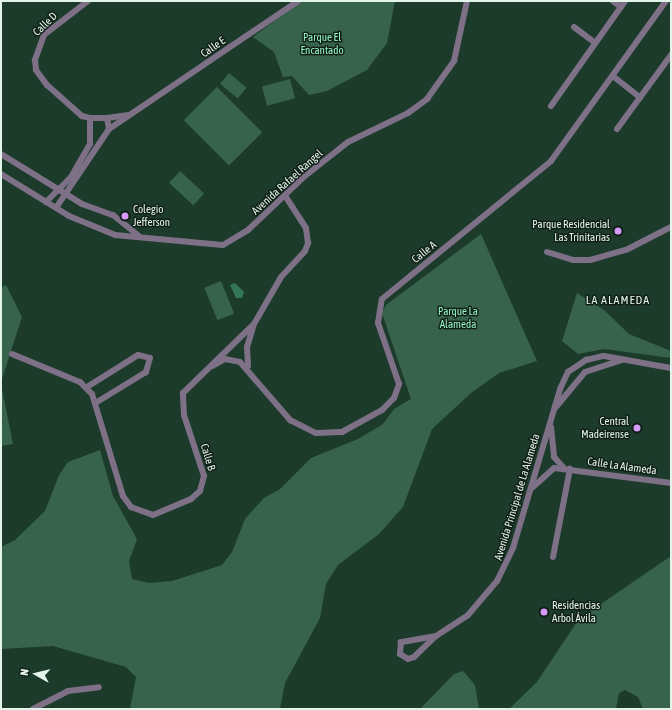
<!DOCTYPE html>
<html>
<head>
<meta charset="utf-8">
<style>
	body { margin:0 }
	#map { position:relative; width:672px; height:710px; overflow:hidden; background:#1c3b2b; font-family:"Asap Condensed",sans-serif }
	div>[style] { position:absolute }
	.green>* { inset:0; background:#37634d; transform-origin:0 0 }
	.water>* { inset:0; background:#337757 }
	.street>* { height:6px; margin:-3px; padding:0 3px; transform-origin:3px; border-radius:3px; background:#7e7087 }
	.dots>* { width:11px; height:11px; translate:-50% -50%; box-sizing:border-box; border:2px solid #111f18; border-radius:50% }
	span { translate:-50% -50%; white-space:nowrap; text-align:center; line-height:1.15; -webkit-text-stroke:3px #111f18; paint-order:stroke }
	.street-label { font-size:11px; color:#e3f5ea }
	.park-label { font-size:11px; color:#93f5c3 }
	.poi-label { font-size:11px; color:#e3f5ea }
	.left { translate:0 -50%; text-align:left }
	.right { translate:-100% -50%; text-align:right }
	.neighbourhood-label { font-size:12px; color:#e3f5ea; letter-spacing:1px }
	.frame { position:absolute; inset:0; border:2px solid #e3f5ea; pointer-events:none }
	.north { position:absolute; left:16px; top:654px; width:40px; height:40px; -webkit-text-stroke:3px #111f18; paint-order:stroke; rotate:278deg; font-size:11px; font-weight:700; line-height:16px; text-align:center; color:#e3f5ea }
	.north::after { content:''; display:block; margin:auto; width:14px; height:18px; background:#e3f5ea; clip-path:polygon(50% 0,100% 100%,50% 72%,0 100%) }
</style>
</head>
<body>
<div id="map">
	<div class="green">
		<i style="clip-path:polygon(301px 1px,395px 1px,387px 43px,367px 70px,327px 91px,309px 95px,292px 76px,283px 77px,274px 52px,253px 37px)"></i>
		<i style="left:229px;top:73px;width:23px;height:14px;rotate:40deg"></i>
		<i style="left:290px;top:79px;width:20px;height:29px;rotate:75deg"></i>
		<i style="left:217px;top:87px;width:64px;height:47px;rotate:45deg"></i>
		<i style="left:180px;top:171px;width:33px;height:16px;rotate:43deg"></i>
		<i style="clip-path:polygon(481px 234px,537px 361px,499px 373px,471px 393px,432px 429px,403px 507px,379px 534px,338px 565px,326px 584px,320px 618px,285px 683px,280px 709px,130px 709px,136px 677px,126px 667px,53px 646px,1px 649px,1px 547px,15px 540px,45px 511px,59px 475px,68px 462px,100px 450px,113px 496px,137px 539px,129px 561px,132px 579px,149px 583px,172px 581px,222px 565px,232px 552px,245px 519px,264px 498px,280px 489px,311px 458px,358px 439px,383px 424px,394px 409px,411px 399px,382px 313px,386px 305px)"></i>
		<i style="left:221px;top:281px;width:35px;height:18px;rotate:68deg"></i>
		<i style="clip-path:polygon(6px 285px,22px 317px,1px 382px,1px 288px)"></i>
		<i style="clip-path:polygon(577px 293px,604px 310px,629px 334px,671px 351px,671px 358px,604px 349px,578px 354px,562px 341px)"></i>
		<i style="clip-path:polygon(1px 384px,13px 444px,1px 446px)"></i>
		<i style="clip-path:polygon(671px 556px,671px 709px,643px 709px,638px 697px,625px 690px,619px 693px,616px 709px,509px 709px,537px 682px,579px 619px)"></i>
		<i style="clip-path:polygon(463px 671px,475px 685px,479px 709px,420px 709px,454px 674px)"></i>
	</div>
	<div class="water">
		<i style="clip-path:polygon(235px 283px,244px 292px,242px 298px,236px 298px,230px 285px)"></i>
	</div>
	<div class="street">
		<i style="left:88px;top:1px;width:56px;rotate:142.3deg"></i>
		<i style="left:44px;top:35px;width:27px;rotate:110deg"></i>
		<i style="left:35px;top:60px;width:10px;rotate:84deg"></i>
		<i style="left:36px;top:70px;width:19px;rotate:54deg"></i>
		<i style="left:47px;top:85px;width:47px;rotate:41.5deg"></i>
		<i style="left:82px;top:116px;width:8px;rotate:14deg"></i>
		<i style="left:613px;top:1px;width:10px;rotate:37deg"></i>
		<i style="left:574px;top:27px;width:26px;rotate:37deg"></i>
		<i style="left:614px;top:77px;width:33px;rotate:38deg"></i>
		<i style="left:551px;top:106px;width:128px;rotate:-54.8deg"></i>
		<i style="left:107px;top:118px;width:22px;rotate:-8deg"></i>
		<i style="left:109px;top:129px;width:228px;rotate:-34.1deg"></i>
		<i style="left:617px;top:129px;width:92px;rotate:-53.9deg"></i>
		<i style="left:1px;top:154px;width:95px;rotate:31.7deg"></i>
		<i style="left:82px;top:204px;width:33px;rotate:20deg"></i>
		<i style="left:113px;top:215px;width:33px;rotate:39deg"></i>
		<i style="left:1px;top:174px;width:80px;rotate:31.7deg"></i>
		<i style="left:69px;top:216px;width:50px;rotate:22.4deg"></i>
		<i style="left:115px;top:235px;width:108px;rotate:5.3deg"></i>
		<i style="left:223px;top:245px;width:29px;rotate:-31deg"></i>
		<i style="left:248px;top:230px;width:79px;rotate:-43.5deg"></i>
		<i style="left:305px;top:176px;width:55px;rotate:-38.3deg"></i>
		<i style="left:348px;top:142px;width:67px;rotate:-25.8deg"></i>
		<i style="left:408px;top:113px;width:24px;rotate:-36deg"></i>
		<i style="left:427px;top:99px;width:47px;rotate:-54.6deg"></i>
		<i style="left:454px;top:61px;width:61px;rotate:-77.8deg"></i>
		<i style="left:46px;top:202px;width:35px;rotate:-45deg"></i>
		<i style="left:71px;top:177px;width:38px;rotate:-60deg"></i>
		<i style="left:90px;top:144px;width:26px;rotate:-90deg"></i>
		<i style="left:90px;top:118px;width:17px"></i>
		<i style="left:107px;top:118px;width:11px;rotate:80deg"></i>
		<i style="left:109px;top:129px;width:95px;rotate:123.9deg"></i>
		<i style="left:547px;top:252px;width:27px;rotate:17deg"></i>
		<i style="left:573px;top:260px;width:17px"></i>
		<i style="left:590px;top:260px;width:37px;rotate:-16deg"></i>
		<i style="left:626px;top:250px;width:51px;rotate:-27.1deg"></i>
		<i style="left:12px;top:354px;width:74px;rotate:22.4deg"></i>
		<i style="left:80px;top:382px;width:17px;rotate:45deg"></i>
		<i style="left:92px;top:394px;width:107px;rotate:73.1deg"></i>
		<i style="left:123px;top:496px;width:14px;rotate:54deg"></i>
		<i style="left:131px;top:507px;width:23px;rotate:20deg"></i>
		<i style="left:153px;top:515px;width:41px;rotate:-22.8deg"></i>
		<i style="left:191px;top:499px;width:12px;rotate:-42deg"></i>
		<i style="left:200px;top:491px;width:16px;rotate:-75deg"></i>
		<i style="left:204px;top:476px;width:64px;rotate:-108.2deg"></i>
		<i style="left:184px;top:415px;width:22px;rotate:-93deg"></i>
		<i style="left:183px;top:393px;width:99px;rotate:-44.2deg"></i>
		<i style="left:254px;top:324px;width:54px;rotate:-60.1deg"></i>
		<i style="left:281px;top:277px;width:35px;rotate:-47deg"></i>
		<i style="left:305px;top:251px;width:9px;rotate:-69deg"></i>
		<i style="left:308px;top:243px;width:15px;rotate:-98deg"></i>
		<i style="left:306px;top:228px;width:38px;rotate:-123deg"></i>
		<i style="left:212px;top:366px;width:15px;rotate:-28deg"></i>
		<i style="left:225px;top:359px;width:15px;rotate:11deg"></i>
		<i style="left:240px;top:362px;width:77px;rotate:49.2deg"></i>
		<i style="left:290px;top:420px;width:29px;rotate:27deg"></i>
		<i style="left:316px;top:433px;width:26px;rotate:-2deg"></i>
		<i style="left:342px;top:432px;width:46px;rotate:-28.8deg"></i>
		<i style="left:382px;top:410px;width:17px;rotate:-45deg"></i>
		<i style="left:394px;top:398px;width:15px;rotate:-70deg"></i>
		<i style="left:399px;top:384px;width:65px;rotate:-109deg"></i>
		<i style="left:378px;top:323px;width:24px;rotate:-81deg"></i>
		<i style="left:382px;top:299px;width:218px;rotate:-39.2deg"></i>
		<i style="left:551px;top:161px;width:197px;rotate:-54.3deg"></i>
		<i style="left:248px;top:366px;width:19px;rotate:-93deg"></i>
		<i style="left:247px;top:347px;width:21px;rotate:-73deg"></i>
		<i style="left:87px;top:387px;width:60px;rotate:-32.1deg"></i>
		<i style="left:138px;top:355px;width:12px;rotate:14deg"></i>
		<i style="left:150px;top:358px;width:15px;rotate:106deg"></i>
		<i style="left:146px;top:372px;width:57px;rotate:148.5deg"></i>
		<i style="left:556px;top:407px;width:45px;rotate:-50.4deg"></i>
		<i style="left:585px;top:372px;width:39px;rotate:-18deg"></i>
		<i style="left:551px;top:427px;width:30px;rotate:84deg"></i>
		<i style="left:554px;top:457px;width:15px;rotate:48deg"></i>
		<i style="left:533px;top:487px;width:28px;rotate:-42deg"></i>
		<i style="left:554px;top:468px;width:118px;rotate:7.3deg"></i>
		<i style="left:553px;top:557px;width:90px;rotate:-79.1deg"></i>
		<i style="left:436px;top:636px;width:36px;rotate:170deg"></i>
		<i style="left:401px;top:642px;width:12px;rotate:95deg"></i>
		<i style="left:400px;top:654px;width:9px;rotate:32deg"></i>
		<i style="left:408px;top:659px;width:6px;rotate:-18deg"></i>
		<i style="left:414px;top:657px;width:30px;rotate:-44deg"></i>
		<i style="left:436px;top:636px;width:38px;rotate:-33deg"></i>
		<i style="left:468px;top:615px;width:45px;rotate:-49.5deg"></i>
		<i style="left:497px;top:581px;width:37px;rotate:-64deg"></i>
		<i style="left:513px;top:548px;width:166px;rotate:-73.5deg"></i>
		<i style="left:560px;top:389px;width:19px;rotate:-65deg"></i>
		<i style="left:568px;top:372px;width:22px;rotate:-34deg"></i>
		<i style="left:586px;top:360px;width:18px;rotate:-13deg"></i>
		<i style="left:604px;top:356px;width:68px;rotate:10.2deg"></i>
		<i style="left:33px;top:709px;width:39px;rotate:-27deg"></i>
		<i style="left:68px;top:691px;width:31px;rotate:-7deg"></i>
	</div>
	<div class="dots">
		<i style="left:125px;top:216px;background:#d69bfa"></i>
		<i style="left:618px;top:231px;background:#d69bfa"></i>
		<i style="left:637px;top:428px;background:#d69bfa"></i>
		<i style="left:544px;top:612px;background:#d69bfa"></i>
	</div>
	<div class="street-label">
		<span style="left:45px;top:24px;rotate:-44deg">Calle D</span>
		<span style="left:213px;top:47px;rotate:-35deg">Calle E</span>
		<span style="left:287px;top:182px;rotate:-42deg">Avenida Rafael Rangel</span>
		<span style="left:424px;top:252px;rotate:-39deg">Calle A</span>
		<span style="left:208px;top:457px;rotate:73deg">Calle B</span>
		<span style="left:622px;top:466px;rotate:8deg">Calle La Alameda</span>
		<span style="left:517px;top:497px;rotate:-73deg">Avenida Principal de La Alameda</span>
	</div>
	<div class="park-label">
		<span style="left:322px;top:44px">Parque El<br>Encantado</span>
		<span style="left:458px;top:318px">Parque La<br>Alameda</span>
	</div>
	<div class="poi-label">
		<span class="left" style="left:133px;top:216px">Colegio<br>Jefferson</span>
		<span class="right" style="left:610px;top:231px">Parque Residencial<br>Las Trinitarias</span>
		<span class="right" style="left:629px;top:428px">Central<br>Madeirense</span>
		<span class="left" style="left:552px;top:612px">Residencias<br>Arbol Ávila</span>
	</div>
	<div class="neighbourhood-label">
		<span style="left:618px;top:301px">LA ALAMEDA</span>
	</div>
	<div class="frame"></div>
	<div class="north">N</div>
</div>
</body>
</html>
